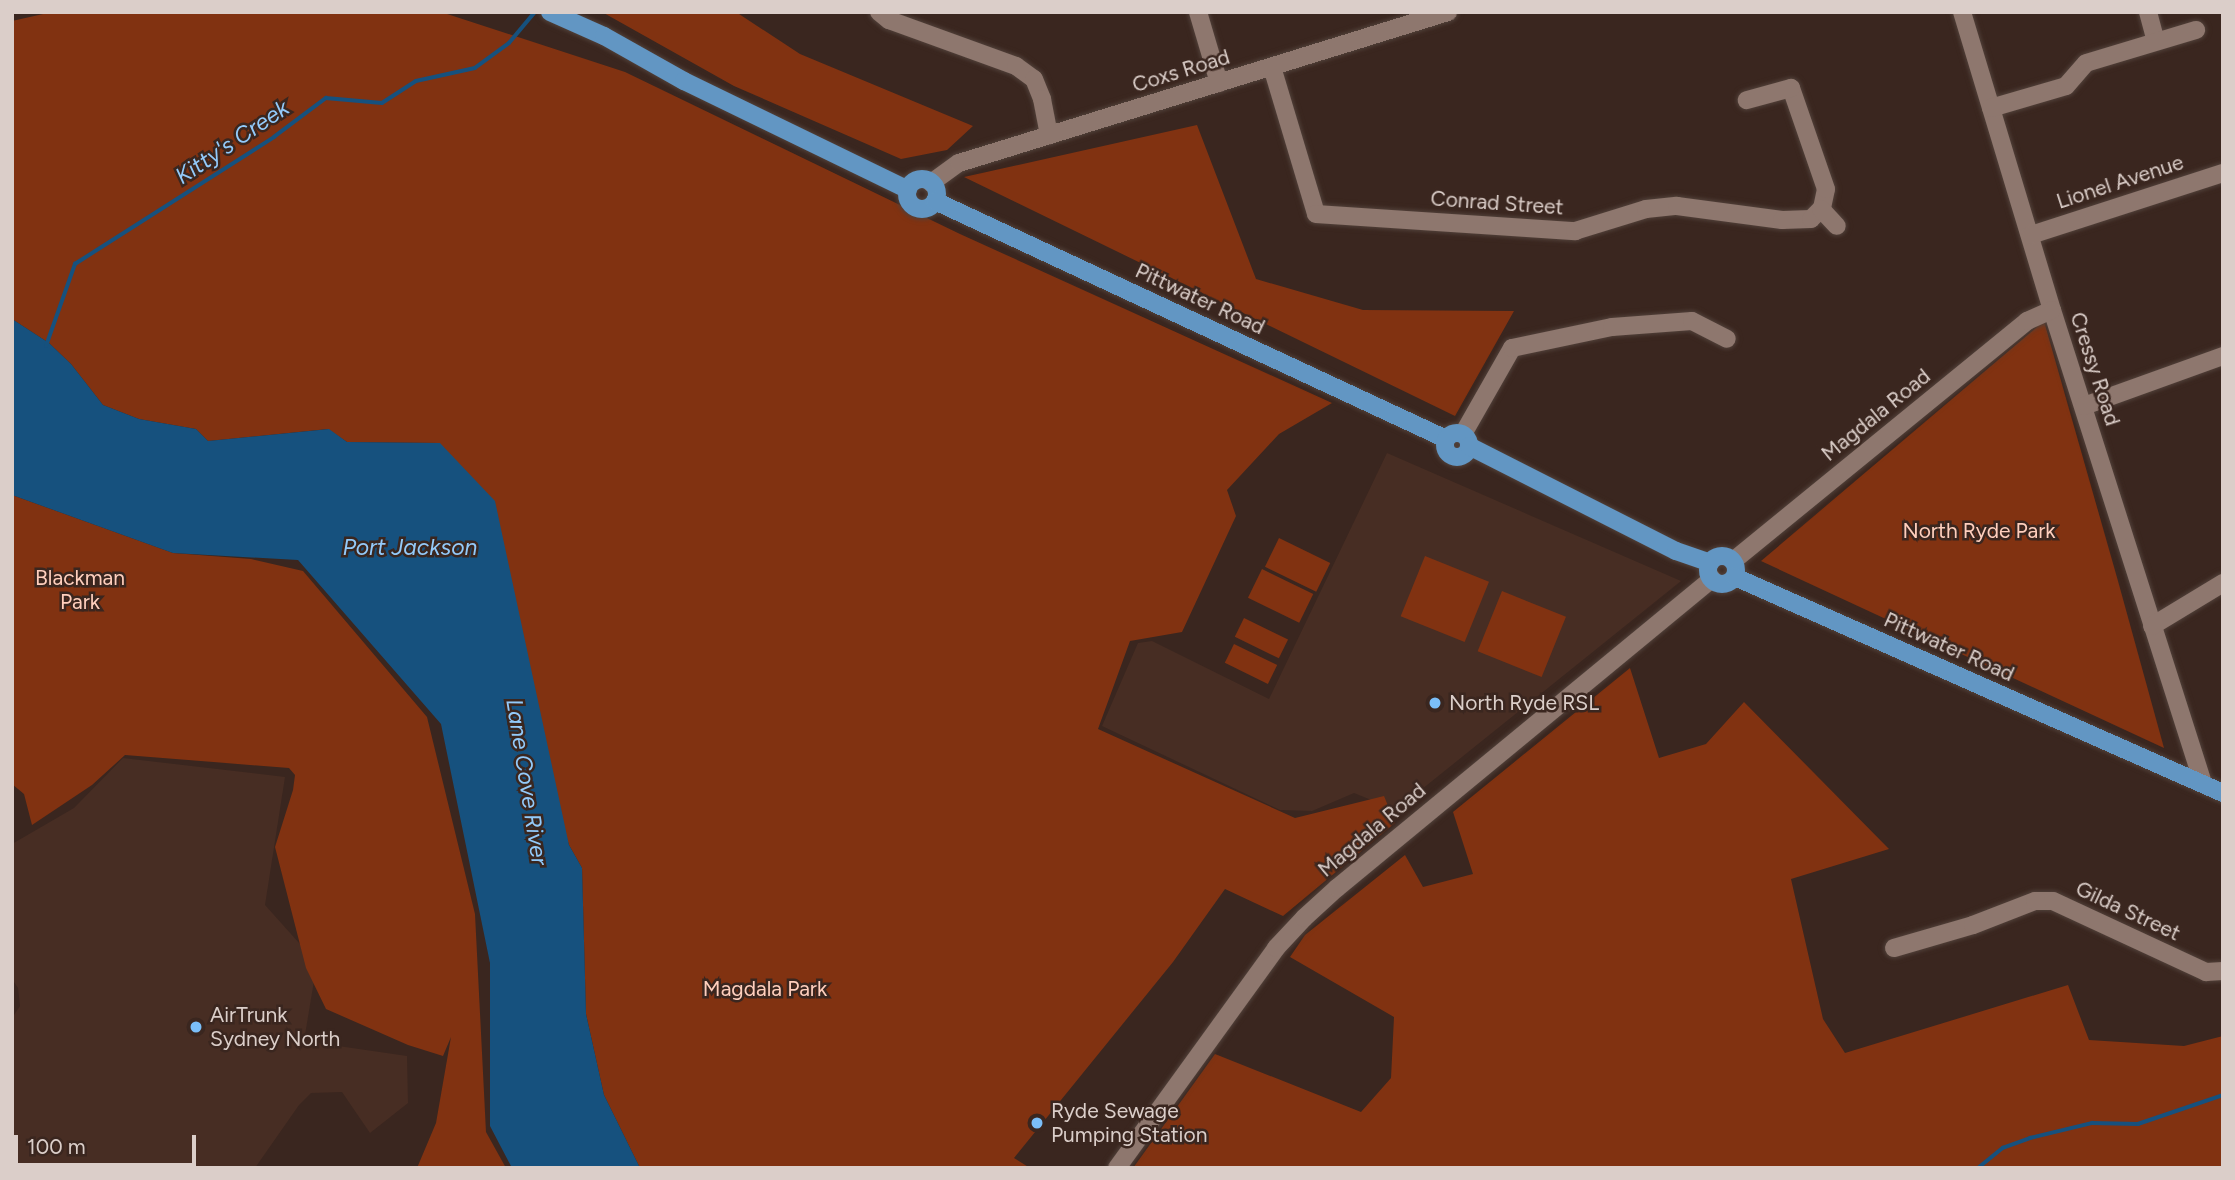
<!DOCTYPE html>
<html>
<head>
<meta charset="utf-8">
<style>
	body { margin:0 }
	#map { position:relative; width:2235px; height:1180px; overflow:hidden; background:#3a261f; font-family:Figtree,sans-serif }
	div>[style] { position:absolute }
	.built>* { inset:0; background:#472d23 }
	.green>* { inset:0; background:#813211; transform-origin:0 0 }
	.water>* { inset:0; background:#16517e }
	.stream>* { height:3.5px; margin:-1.75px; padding:0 1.75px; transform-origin:1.75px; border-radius:1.75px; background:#16517e }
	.roads { filter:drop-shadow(0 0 2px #51413a) drop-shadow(0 0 2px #51413a) }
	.minor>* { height:18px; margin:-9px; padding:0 9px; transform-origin:9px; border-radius:9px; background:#8e776e }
	.major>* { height:18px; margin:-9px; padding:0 9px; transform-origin:9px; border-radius:9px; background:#6296c3 }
	.major>.ring { margin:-9px; padding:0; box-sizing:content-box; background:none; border:18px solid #6296c3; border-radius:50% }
	.dots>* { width:19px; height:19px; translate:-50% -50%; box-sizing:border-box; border:4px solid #3a261f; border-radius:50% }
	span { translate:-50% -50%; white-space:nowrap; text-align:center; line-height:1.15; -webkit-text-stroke:5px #3a261f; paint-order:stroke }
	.street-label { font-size:21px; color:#dbcec9 }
	.park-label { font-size:21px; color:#ffcfbd }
	.poi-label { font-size:21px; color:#dbcec9 }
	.left { translate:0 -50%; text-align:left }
	.water-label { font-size:23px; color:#93cafa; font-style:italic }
	.frame { position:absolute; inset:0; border:14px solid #dbcec9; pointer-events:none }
	.scale { position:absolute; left:14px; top:1135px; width:182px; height:32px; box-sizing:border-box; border:4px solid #dbcec9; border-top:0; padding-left:9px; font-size:21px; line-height:24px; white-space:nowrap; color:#dbcec9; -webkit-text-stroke:5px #3a261f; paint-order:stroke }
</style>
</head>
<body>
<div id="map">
	<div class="built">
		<i style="clip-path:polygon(1387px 453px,1681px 581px,1396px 810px,1354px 793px,1312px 811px,1280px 810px,1102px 726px,1138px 643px,1152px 641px,1269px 699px)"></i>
		<i style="clip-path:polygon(123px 758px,285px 777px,265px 905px,317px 963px,304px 1041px,407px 1056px,408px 1103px,370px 1133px,342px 1092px,311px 1093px,299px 1105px,255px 1168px,12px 1168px,12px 1018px,20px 1006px,18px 988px,12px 979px,12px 844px,74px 808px)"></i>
	</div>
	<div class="green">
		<i style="clip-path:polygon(52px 12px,441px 12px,625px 72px,960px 234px,1332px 403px,1279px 434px,1227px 490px,1236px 516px,1182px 632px,1130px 641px,1098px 729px,1295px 818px,1384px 796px,1395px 823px,1283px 916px,1225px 889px,1173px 962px,1014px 1158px,1030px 1168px,640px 1168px,604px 1095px,586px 1014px,582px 868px,569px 845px,450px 456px,439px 443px,347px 442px,328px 429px,208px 441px,196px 429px,139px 419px,103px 405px,71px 364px,49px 343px,12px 319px,12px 21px)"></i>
		<i style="clip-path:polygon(602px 12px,736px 12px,800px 54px,973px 126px,947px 150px,901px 159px,734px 86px)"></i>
		<i style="clip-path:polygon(1197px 125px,1256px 279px,1363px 310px,1514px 311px,1455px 416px,964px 177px)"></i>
		<i style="clip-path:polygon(2044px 321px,2118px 581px,2164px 748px,1761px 561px)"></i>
		<i style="clip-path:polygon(12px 495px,173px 553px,251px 559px,303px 571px,427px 717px,475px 914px,486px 1132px,506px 1168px,417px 1168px,436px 1123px,451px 1037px,443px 1056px,408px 1045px,326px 1009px,306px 968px,275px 847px,293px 790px,295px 775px,289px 768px,125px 755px,92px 785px,32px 825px,24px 794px,12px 784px)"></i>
		<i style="left:1279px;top:538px;width:57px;height:32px;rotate:26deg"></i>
		<i style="left:1425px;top:556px;width:69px;height:65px;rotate:22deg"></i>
		<i style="left:1262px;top:569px;width:57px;height:32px;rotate:26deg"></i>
		<i style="left:1502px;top:591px;width:69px;height:65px;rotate:22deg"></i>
		<i style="left:1244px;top:618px;width:49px;height:21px;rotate:26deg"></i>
		<i style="left:1234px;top:644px;width:48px;height:21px;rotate:26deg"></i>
		<i style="clip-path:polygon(1630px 668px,1659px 758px,1706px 744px,1744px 702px,1889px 849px,1791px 879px,1823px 1019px,1845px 1053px,2068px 985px,2089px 1040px,2184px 1046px,2223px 1036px,2223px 1166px,1133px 1168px,1215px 1054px,1361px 1112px,1391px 1078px,1394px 1017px,1290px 957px,1305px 935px,1405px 855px,1423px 887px,1473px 874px,1453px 812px)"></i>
	</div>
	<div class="water">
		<i style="clip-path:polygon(12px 319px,49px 343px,71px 364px,103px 405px,139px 419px,196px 429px,208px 441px,329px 429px,347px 442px,440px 443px,495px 501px,569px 845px,582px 868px,586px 1014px,604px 1095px,640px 1168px,512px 1168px,490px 1126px,490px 963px,441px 724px,298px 560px,173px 553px,12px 495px)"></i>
	</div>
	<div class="stream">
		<i style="left:46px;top:346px;width:87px;rotate:-70.5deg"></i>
		<i style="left:75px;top:264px;width:236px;rotate:-32.5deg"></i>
		<i style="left:274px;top:137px;width:65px;rotate:-36.9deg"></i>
		<i style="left:326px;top:98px;width:56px;rotate:5.1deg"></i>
		<i style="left:382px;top:103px;width:40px;rotate:-32.9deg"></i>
		<i style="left:416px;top:81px;width:60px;rotate:-12.4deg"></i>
		<i style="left:475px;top:68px;width:42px;rotate:-36.3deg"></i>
		<i style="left:509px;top:43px;width:40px;rotate:-50deg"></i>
		<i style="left:1978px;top:1168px;width:32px;rotate:-39deg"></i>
		<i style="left:2003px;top:1148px;width:29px;rotate:-20deg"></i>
		<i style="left:2030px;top:1138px;width:64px;rotate:-13.6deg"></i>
		<i style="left:2092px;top:1123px;width:46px;rotate:1.2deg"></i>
		<i style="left:2138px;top:1124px;width:90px;rotate:-18.8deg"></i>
	</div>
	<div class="roads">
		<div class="minor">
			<i style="left:879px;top:12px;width:13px;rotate:39deg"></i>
			<i style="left:889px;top:20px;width:135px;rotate:19.9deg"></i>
			<i style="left:1016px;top:66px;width:22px;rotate:36deg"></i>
			<i style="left:1034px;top:79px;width:22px;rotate:68deg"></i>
			<i style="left:1042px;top:99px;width:37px;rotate:79deg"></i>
			<i style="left:1198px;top:12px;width:74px;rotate:73.5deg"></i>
			<i style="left:1962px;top:12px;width:311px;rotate:73.2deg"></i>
			<i style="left:2052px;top:310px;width:497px;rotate:72.3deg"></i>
			<i style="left:2148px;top:12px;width:30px;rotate:75deg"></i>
			<i style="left:1272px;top:67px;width:153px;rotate:73.3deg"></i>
			<i style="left:1316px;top:214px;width:260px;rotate:3.8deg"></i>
			<i style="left:1575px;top:231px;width:74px;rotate:-17.2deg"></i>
			<i style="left:1646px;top:209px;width:31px;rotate:-6deg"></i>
			<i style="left:1677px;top:206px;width:106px;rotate:7.6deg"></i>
			<i style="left:1782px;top:220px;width:29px;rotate:-2deg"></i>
			<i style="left:1811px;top:219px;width:16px;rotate:-45deg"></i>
			<i style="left:1822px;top:208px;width:19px;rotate:-78deg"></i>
			<i style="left:1826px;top:189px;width:107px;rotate:-109.1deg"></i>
			<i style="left:1791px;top:88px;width:46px;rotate:164.7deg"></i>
			<i style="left:1991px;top:108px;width:78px;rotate:-16.3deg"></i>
			<i style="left:2066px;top:86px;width:30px;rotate:-49deg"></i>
			<i style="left:2086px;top:63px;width:115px;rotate:-16.7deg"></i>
			<i style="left:931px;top:183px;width:34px;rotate:-36deg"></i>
			<i style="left:959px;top:163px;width:512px;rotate:-17.16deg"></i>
			<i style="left:1821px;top:209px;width:23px;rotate:47deg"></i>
			<i style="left:2031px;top:235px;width:202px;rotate:-17.9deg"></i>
			<i style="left:2084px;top:406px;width:148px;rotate:-19.8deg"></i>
			<i style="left:1463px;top:434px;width:99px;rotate:-60.3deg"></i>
			<i style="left:1512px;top:348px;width:102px;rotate:-11.9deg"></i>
			<i style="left:1612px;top:327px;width:80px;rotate:-4.3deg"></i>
			<i style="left:1692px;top:321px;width:39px;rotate:27deg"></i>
			<i style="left:1733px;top:561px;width:380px;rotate:-39.2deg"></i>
			<i style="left:2027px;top:321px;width:27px;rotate:-24deg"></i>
			<i style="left:2152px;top:626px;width:83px;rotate:-31.2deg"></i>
			<i style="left:1894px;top:948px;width:82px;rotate:-16.2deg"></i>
			<i style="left:1973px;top:925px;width:66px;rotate:-21.2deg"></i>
			<i style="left:2035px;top:901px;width:18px"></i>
			<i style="left:2053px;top:901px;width:169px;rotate:24.9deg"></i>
			<i style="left:2206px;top:972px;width:17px;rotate:-3deg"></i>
			<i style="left:1117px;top:1168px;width:271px;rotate:-54.1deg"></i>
			<i style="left:1276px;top:948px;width:41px;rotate:-47deg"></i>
			<i style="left:1304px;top:918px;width:45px;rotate:-42.3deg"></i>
			<i style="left:1337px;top:888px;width:486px;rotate:-39.5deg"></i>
		</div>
		<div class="major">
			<i style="left:550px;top:12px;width:59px;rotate:24deg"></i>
			<i style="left:604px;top:36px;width:92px;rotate:29.4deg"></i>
			<i style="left:684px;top:81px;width:249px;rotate:25.9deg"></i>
			<i class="ring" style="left:907px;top:179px;width:12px;height:12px"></i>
			<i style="left:935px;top:201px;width:564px;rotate:24.97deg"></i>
			<i class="ring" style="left:1445px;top:433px;width:6px;height:6px"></i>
			<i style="left:1469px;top:446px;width:232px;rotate:26.9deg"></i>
			<i style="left:1676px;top:551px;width:36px;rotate:19deg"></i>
			<i class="ring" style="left:1708px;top:556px;width:10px;height:10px"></i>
			<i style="left:1735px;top:577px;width:534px;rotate:23.88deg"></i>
		</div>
	</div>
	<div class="dots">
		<i style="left:1435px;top:703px;background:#7bbef8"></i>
		<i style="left:196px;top:1027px;background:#7bbef8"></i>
		<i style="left:1037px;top:1123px;background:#7bbef8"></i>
	</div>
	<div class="street-label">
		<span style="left:1181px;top:71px;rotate:-17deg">Coxs Road</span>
		<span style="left:2120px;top:182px;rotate:-18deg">Lionel Avenue</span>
		<span style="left:1497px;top:203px;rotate:4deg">Conrad Street</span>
		<span style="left:1200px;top:299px;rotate:25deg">Pittwater Road</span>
		<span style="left:2095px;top:369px;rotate:72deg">Cressy Road</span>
		<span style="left:1876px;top:415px;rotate:-39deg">Magdala Road</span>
		<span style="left:1949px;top:647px;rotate:24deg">Pittwater Road</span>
		<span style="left:1372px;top:830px;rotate:-40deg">Magdala Road</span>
		<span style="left:2128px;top:911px;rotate:25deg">Gilda Street</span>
	</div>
	<div class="park-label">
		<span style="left:1979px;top:531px">North Ryde Park</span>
		<span style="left:80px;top:590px">Blackman<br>Park</span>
		<span style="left:765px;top:989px">Magdala Park</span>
	</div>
	<div class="poi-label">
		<span class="left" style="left:1449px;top:703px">North Ryde RSL</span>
		<span class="left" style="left:210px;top:1027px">AirTrunk<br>Sydney North</span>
		<span class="left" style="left:1051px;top:1123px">Ryde Sewage<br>Pumping Station</span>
	</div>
	<div class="water-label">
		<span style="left:232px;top:142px;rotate:-34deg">Kitty's Creek</span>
		<span style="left:410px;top:547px">Port Jackson</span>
		<span style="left:527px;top:782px;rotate:81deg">Lane Cove River</span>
	</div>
	<div class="frame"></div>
	<div class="scale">100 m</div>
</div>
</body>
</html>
